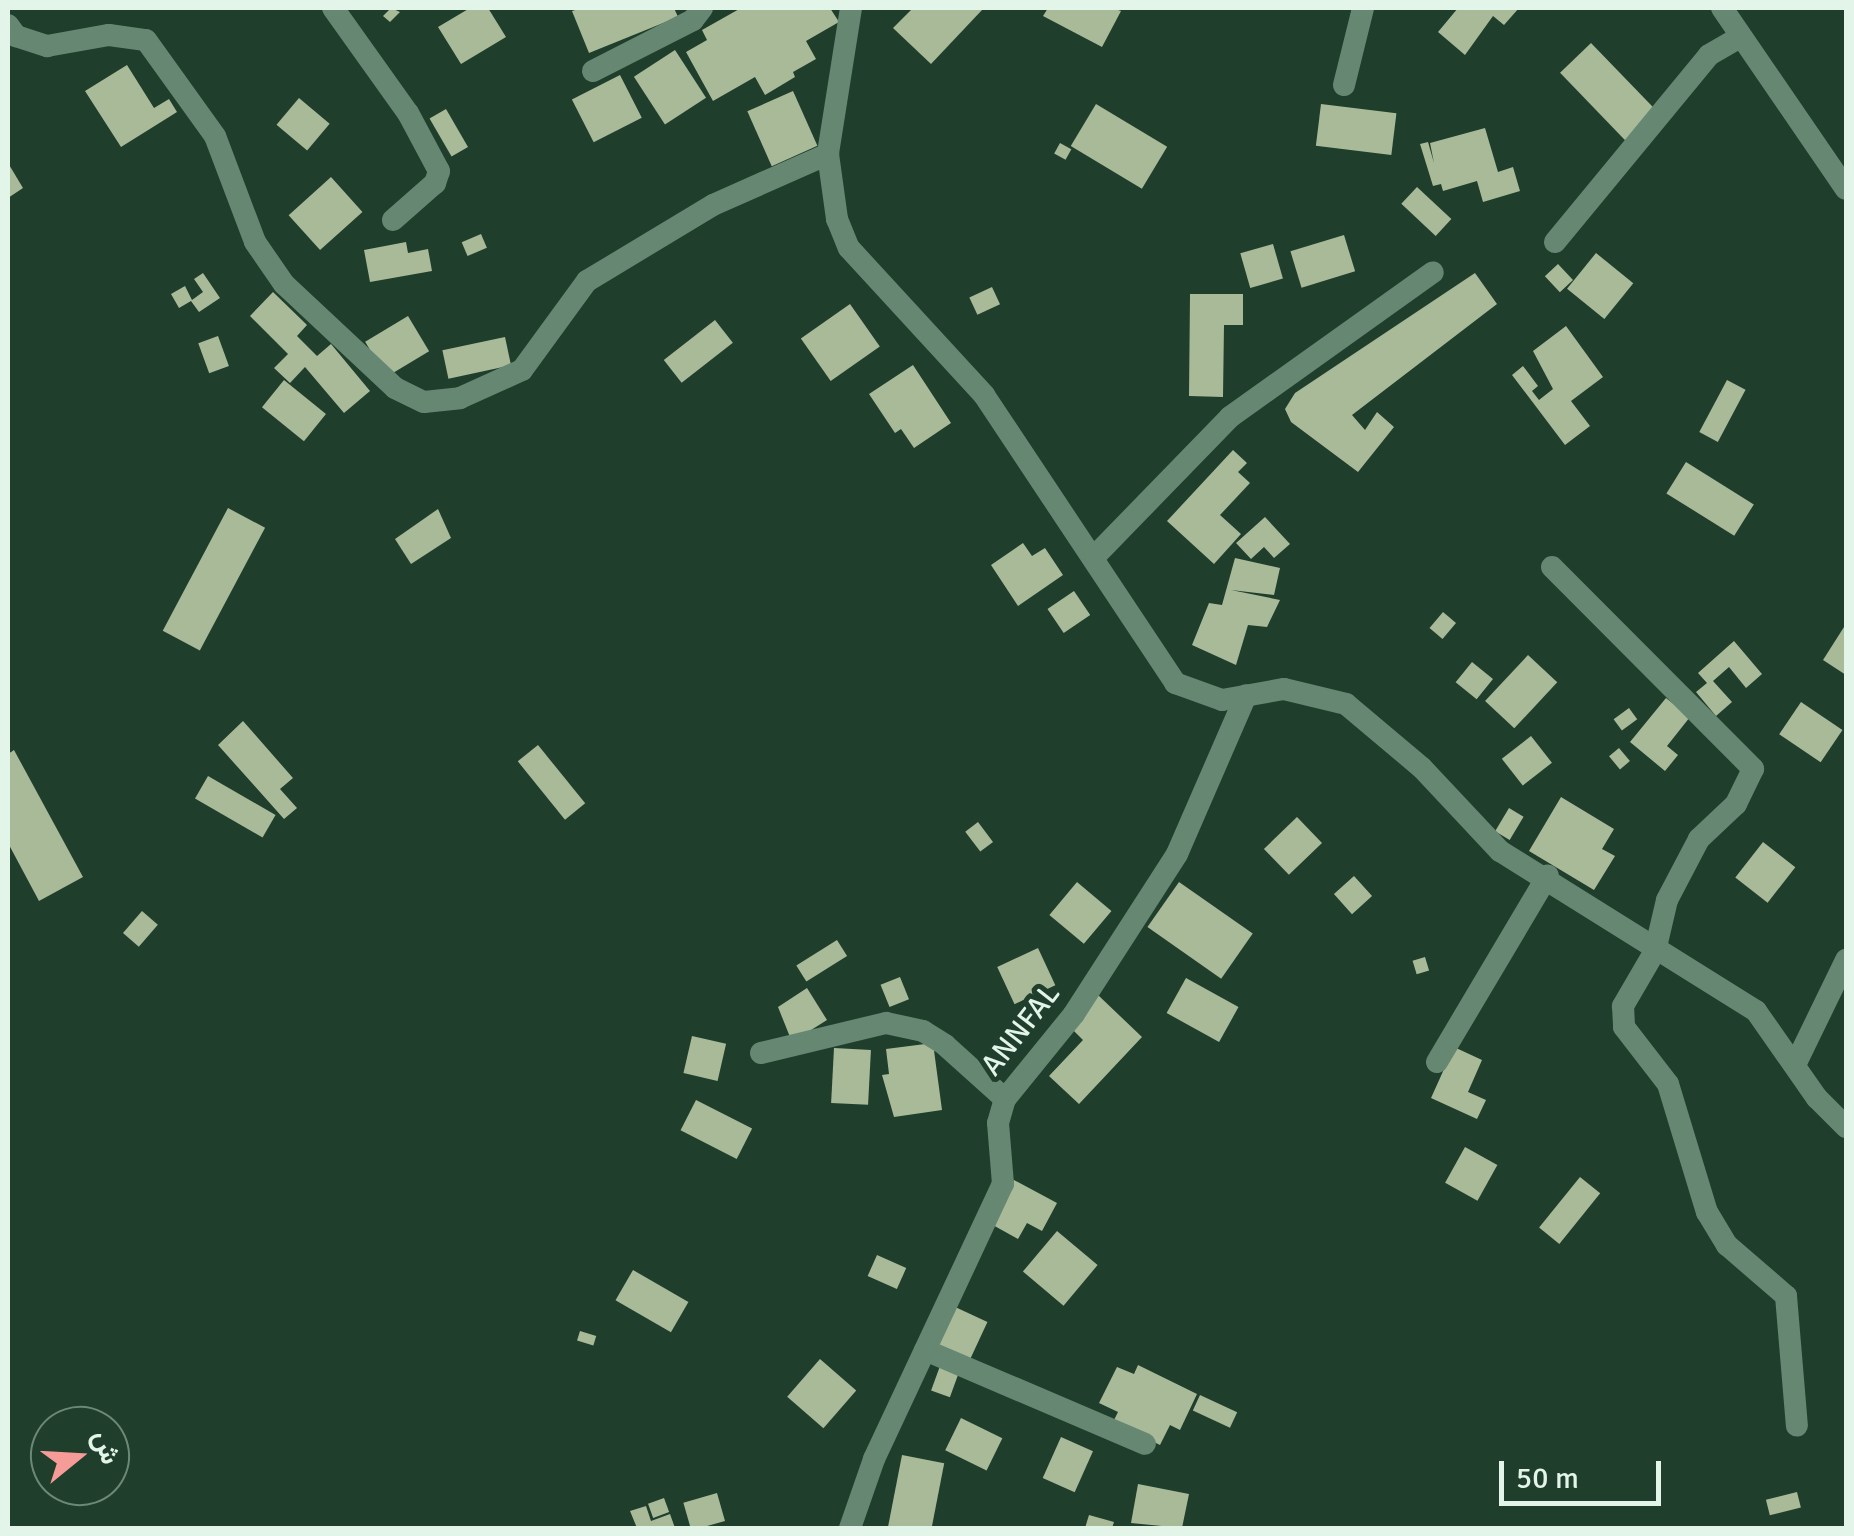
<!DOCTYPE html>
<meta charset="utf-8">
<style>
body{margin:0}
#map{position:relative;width:1854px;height:1536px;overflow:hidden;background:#1f3e2c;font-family:Signika,Vazirmatn,sans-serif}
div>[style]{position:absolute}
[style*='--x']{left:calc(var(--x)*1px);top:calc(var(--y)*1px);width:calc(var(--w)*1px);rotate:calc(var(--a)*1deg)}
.building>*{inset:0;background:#a9ba99;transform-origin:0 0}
.street>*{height:22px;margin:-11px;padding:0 11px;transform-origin:11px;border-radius:11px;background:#668772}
span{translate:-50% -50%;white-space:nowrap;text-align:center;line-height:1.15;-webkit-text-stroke:10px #1f3e2c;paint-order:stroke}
.street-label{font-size:30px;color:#e3f5e9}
.frame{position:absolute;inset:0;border:10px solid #e3f5e9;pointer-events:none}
.north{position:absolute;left:30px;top:1406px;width:100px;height:100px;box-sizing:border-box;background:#1f3e2c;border:2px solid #6d8778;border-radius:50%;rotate:72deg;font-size:28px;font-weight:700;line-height:40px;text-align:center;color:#e3f5e9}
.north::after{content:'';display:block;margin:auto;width:35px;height:45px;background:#f59b98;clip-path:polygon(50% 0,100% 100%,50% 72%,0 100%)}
.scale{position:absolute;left:1499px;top:1461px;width:162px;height:45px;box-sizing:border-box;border:5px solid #e3f5e9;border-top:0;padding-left:12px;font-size:30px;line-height:35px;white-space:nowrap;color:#e3f5e9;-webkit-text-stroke:8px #1f3e2c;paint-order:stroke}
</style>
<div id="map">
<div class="building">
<div style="clip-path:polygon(391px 8px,400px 12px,390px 22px,383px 16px)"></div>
<div style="clip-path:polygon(470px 8px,488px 8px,506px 37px,461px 64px,438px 27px)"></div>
<div style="clip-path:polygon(582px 8px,674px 8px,678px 17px,589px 53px,572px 11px)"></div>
<div style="clip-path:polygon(741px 8px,830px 8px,839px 22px,806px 41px,816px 59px,793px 72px,795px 77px,765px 95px,755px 77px,713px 101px,686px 52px,707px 40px,702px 30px)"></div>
<div style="clip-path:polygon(913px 8px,979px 8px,982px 10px,931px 64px,893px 28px)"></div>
<div style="clip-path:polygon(1048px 8px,1113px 8px,1121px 11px,1102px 47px,1043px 16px)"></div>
<div style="clip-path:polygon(1458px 8px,1519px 8px,1504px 25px,1493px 16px,1465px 55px,1438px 32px)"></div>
<div style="left:1591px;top:43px;width:95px;height:43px;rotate:46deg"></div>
<div style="left:675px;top:50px;width:57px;height:49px;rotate:57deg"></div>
<div style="clip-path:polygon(127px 65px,154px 108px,169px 99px,177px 112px,121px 147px,85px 91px)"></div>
<div style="left:620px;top:75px;width:48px;height:54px;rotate:63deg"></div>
<div style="left:793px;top:91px;width:60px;height:50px;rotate:66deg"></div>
<div style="left:299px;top:98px;width:40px;height:35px;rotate:40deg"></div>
<div style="left:1096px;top:104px;width:83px;height:49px;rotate:31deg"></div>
<div style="left:1321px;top:104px;width:76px;height:42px;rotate:7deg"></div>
<div style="left:446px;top:109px;width:44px;height:19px;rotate:60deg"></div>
<div style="clip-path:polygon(1485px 128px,1498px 172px,1513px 167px,1520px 191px,1483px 202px,1477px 181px,1443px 191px,1441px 184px,1433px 186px,1420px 144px,1428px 142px,1434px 163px,1430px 143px)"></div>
<div style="left:1060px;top:143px;width:13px;height:12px;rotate:29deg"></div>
<div style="clip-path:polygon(8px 163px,23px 188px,8px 198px)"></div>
<div style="left:331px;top:177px;width:47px;height:57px;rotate:48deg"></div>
<div style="left:1417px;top:187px;width:47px;height:23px;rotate:43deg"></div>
<div style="left:481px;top:234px;width:15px;height:21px;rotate:67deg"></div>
<div style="left:1344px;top:235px;width:38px;height:56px;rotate:73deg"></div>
<div style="clip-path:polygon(406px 242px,408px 253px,428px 249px,432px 271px,370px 282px,364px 250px)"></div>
<div style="left:1273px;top:244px;width:36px;height:34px;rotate:74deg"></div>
<div style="left:1596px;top:253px;width:48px;height:46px;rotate:39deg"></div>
<div style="left:1558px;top:264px;width:22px;height:18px;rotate:47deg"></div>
<div style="clip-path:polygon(203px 273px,220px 298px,199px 312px,191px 301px,179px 308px,171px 294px,185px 286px,192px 300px,203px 292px,194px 279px)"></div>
<div style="clip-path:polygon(1475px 273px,1497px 304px,1352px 415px,1365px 430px,1377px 412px,1394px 427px,1358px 472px,1291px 422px,1285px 409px,1295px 393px)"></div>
<div style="left:992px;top:287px;width:19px;height:25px;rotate:65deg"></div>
<div style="clip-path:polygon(273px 292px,307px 325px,297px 336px,317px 356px,331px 344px,370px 391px,344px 413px,305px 367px,290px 383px,274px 368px,288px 354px,250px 316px)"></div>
<div style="clip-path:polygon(1190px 294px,1243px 294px,1243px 325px,1224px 325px,1223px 397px,1189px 396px)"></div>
<div style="left:850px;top:304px;width:52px;height:60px;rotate:55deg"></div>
<div style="left:408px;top:316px;width:41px;height:50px;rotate:59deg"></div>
<div style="left:715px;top:320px;width:29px;height:65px;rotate:52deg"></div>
<div style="clip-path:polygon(1566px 326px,1603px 377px,1571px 401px,1590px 426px,1565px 445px,1512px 375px,1523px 366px,1538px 386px,1532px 391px,1539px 400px,1553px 389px,1533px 351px)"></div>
<div style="left:218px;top:336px;width:32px;height:21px;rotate:70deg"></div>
<div style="left:505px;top:337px;width:29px;height:64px;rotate:78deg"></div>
<div style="clip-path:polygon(913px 365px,951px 423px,914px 448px,901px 429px,895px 433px,869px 394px)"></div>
<div style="left:284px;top:380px;width:54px;height:35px;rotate:39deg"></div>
<div style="left:1727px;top:380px;width:21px;height:59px;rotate:28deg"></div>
<div style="clip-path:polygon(1233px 450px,1247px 463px,1238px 472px,1250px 483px,1220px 515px,1241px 534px,1214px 564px,1167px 521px)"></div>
<div style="left:1686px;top:462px;width:80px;height:37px;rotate:32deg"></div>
<div style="left:228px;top:508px;width:42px;height:139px;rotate:28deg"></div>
<div style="clip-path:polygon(438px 509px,451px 538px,411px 564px,395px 539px)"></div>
<div style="clip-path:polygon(1265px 517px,1290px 544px,1274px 558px,1264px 547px,1251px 559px,1236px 543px)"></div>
<div style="clip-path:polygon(1023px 543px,1032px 556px,1045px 548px,1063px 575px,1018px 606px,991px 565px)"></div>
<div style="clip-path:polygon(1235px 558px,1280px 568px,1274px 595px,1231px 590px,1280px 600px,1267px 627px,1248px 625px,1236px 665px,1192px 645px,1209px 603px,1222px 605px)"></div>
<div style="left:1074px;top:591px;width:29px;height:32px;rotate:56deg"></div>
<div style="left:1443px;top:612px;width:17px;height:21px;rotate:40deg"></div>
<div style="clip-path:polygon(1844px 627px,1846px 629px,1846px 675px,1823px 660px)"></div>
<div style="clip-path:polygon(1734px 641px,1762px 674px,1746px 688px,1729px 667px,1713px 681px,1732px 702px,1716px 716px,1696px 692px,1707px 683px,1698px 673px)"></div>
<div style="left:1528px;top:655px;width:40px;height:63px;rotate:43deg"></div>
<div style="left:1472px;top:662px;width:27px;height:26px;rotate:39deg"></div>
<div style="clip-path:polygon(1666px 698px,1690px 717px,1667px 746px,1678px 755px,1665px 771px,1630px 742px)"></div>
<div style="left:1801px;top:702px;width:50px;height:39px;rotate:34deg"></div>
<div style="left:1629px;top:708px;width:14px;height:19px;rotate:54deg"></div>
<div style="clip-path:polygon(243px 721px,293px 778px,280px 789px,297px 808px,284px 819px,218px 745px)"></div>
<div style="left:1531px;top:736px;width:34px;height:37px;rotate:52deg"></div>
<div style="left:538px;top:745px;width:75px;height:26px;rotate:51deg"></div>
<div style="left:1619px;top:748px;width:17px;height:13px;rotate:50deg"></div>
<div style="clip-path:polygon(14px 750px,83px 877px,39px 901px,8px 843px,8px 754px)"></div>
<div style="left:208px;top:776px;width:78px;height:26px;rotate:30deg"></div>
<div style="clip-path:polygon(1561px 797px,1614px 829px,1602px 849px,1615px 856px,1594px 890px,1529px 851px)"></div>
<div style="left:1509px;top:808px;width:17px;height:27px;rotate:31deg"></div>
<div style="left:1297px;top:817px;width:36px;height:46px;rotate:46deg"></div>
<div style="left:978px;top:822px;width:25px;height:16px;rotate:53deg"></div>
<div style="left:1763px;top:842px;width:41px;height:45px;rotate:38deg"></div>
<div style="left:1354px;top:876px;width:27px;height:27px;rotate:48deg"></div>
<div style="left:1077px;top:882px;width:45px;height:43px;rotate:40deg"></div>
<div style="left:1179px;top:882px;width:90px;height:55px;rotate:35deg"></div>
<div style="left:142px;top:911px;width:21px;height:29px;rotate:41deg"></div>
<div style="left:837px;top:940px;width:19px;height:48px;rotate:58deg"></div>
<div style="left:1038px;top:948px;width:41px;height:45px;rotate:65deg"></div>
<div style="left:1425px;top:957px;width:14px;height:13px;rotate:73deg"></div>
<div style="left:900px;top:977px;width:24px;height:21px;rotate:68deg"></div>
<div style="left:1186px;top:978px;width:60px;height:40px;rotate:29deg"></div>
<div style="clip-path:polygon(807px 988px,827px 1020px,792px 1042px,778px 1007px)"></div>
<div style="clip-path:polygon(1098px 995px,1142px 1037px,1079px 1104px,1049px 1076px,1083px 1040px,1069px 1026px)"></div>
<div style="left:692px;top:1036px;width:35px;height:38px;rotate:13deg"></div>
<div style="clip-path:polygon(933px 1043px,942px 1110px,894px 1117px,882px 1075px,889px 1074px,886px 1049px)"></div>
<div style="clip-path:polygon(1454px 1047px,1482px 1060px,1468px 1092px,1486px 1100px,1477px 1119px,1431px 1098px)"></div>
<div style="left:834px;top:1048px;width:37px;height:55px;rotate:3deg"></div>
<div style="left:696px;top:1100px;width:63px;height:34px;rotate:27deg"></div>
<div style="left:1465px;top:1147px;width:37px;height:41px;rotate:29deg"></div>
<div style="left:1580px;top:1177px;width:26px;height:65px;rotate:39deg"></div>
<div style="clip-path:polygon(1014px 1180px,1057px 1203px,1042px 1231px,1027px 1223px,1018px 1239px,991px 1224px)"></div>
<div style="left:1057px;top:1231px;width:53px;height:53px;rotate:40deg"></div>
<div style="left:877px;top:1255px;width:32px;height:23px;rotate:24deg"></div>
<div style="left:633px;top:1270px;width:64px;height:35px;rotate:30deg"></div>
<div style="left:953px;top:1306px;width:38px;height:41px;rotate:25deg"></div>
<div style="left:580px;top:1331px;width:17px;height:10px;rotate:17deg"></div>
<div style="left:820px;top:1359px;width:48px;height:50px;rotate:41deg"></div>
<div style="clip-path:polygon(1138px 1365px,1197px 1394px,1180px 1430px,1170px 1425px,1160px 1445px,1113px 1422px,1118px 1412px,1099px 1403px,1117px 1367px,1134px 1374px)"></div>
<div style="left:940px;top:1366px;width:20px;height:26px;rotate:20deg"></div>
<div style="left:1200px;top:1395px;width:41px;height:17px;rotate:25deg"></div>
<div style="left:961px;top:1418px;width:46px;height:36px;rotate:26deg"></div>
<div style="left:1061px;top:1437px;width:35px;height:45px;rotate:24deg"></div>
<div style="left:902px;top:1455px;width:43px;height:75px;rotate:11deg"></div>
<div style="clip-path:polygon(1138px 1484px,1189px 1494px,1182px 1528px,1131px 1523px)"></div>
<div style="left:1797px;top:1492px;width:16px;height:32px;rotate:76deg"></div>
<div style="left:717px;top:1493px;width:29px;height:35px;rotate:74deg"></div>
<div style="left:664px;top:1498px;width:15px;height:17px;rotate:70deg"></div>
<div style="clip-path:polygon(646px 1506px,651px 1521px,670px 1514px,675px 1528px,637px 1528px,630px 1511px)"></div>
<div style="clip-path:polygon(1089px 1515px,1114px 1522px,1112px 1528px,1085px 1528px)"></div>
</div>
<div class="street">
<div style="--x:333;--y:8;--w:129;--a:54.5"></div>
<div style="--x:408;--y:113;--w:66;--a:61.9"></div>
<div style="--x:439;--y:171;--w:13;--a:108"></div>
<div style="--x:435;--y:183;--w:56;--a:138.6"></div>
<div style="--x:851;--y:8;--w:148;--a:99"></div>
<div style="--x:828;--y:154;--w:66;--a:82.1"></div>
<div style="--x:837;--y:219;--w:31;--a:68"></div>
<div style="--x:849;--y:248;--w:200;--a:47.4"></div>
<div style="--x:984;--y:395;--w:346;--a:56.4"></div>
<div style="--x:1175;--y:683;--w:50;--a:19.9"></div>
<div style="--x:1222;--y:700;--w:63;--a:-10.1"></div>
<div style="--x:1284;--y:689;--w:64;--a:13.6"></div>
<div style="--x:1346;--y:704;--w:99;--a:40.1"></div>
<div style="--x:1422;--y:768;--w:114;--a:46.8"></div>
<div style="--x:1500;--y:851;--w:302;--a:32"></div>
<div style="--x:1756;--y:1011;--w:106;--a:55"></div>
<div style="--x:1817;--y:1098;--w:41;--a:45"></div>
<div style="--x:1722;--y:8;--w:219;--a:55.6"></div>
<div style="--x:8;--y:25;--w:14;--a:54"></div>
<div style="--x:16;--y:36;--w:33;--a:18"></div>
<div style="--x:47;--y:46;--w:63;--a:-10.1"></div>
<div style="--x:109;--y:35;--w:37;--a:8"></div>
<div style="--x:146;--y:40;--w:118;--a:54.3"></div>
<div style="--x:215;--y:136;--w:113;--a:69.3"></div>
<div style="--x:255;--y:242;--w:51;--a:55.4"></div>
<div style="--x:284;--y:284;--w:152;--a:43.1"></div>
<div style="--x:395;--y:388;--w:32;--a:26"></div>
<div style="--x:424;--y:402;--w:36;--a:-6"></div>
<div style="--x:460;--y:398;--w:68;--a:-24.3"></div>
<div style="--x:522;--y:370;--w:110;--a:-53.9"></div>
<div style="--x:587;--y:281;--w:147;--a:-31.1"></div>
<div style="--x:713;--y:205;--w:126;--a:-23.9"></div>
<div style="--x:593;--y:71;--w:112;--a:-27"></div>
<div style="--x:693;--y:20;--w:15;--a:-53"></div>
<div style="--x:1344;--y:85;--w:79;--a:-76.1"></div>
<div style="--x:1555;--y:242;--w:242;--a:-50.5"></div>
<div style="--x:1709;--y:55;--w:34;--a:-30"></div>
<div style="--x:1095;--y:556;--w:194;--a:-45.8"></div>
<div style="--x:1230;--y:417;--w:249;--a:-35.5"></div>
<div style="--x:1552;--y:567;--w:285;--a:45.1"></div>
<div style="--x:1753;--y:769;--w:39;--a:116"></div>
<div style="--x:1736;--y:804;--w:51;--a:136.6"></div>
<div style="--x:1699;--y:839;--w:69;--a:117.7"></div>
<div style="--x:1667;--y:900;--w:52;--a:103.2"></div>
<div style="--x:1655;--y:951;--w:64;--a:120.2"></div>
<div style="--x:1623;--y:1006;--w:21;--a:87"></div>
<div style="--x:1624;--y:1027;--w:72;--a:52.3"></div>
<div style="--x:1668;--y:1084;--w:134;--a:73.1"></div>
<div style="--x:1707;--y:1212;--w:39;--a:59"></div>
<div style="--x:1727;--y:1245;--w:78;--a:40.8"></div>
<div style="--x:1786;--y:1296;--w:130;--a:85.2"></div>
<div style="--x:761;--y:1053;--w:129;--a:-13.5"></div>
<div style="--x:886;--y:1023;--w:38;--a:12"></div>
<div style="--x:923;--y:1031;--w:26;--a:32"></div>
<div style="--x:945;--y:1045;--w:81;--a:42"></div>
<div style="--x:1437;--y:1062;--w:217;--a:-59.3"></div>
<div style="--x:1795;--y:1065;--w:117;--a:-64.1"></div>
<div style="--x:925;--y:1350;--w:239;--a:23.1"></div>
<div style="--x:850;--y:1528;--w:73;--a:-70.8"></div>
<div style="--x:874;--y:1459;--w:304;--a:-64.9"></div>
<div style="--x:1003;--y:1184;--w:61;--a:-94.7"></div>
<div style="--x:998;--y:1123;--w:25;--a:-74"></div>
<div style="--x:1005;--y:1099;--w:109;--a:-50.9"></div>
<div style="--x:1074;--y:1014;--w:190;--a:-57.2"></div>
<div style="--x:1177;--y:854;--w:173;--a:-66.5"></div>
</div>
<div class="street-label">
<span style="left:1021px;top:1030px;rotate:-52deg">ANNFAL</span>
</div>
<div class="frame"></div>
<div class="north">ش</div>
<div class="scale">50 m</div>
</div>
